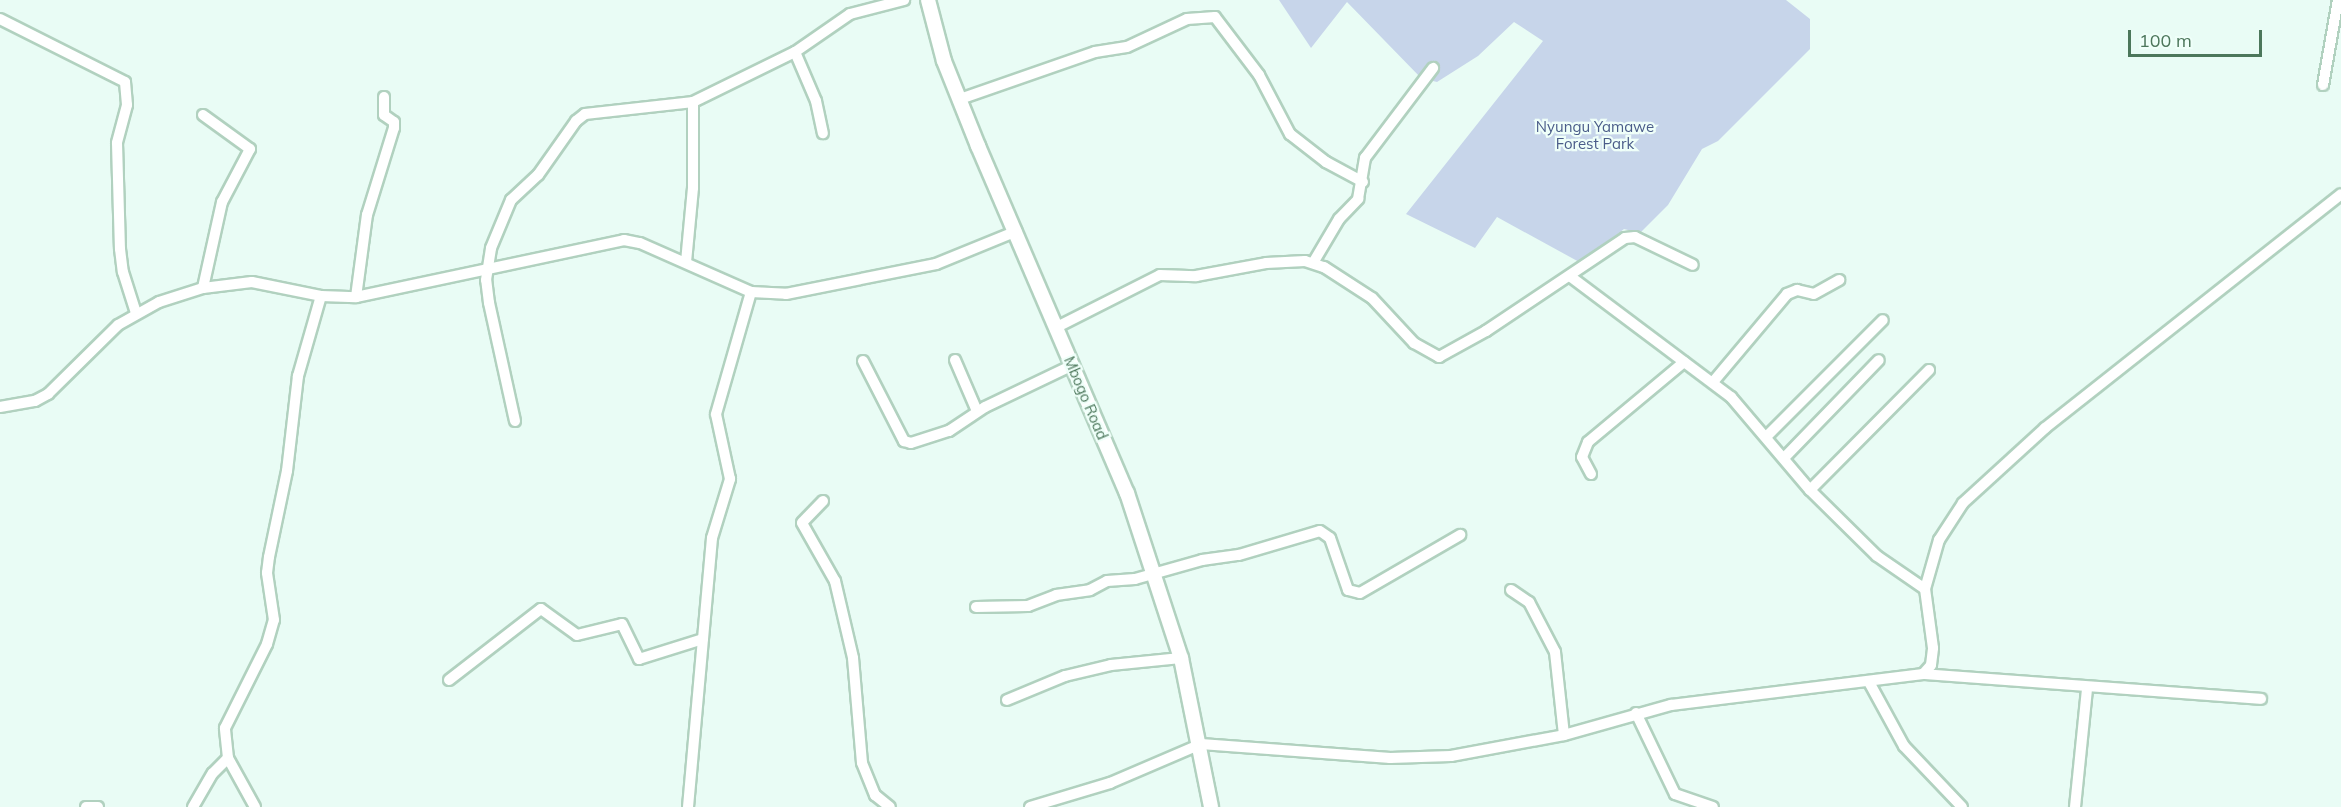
<!DOCTYPE html>
<style>
body{margin:0}
#map{position:relative;width:2341px;height:807px;overflow:hidden;background:#e9fcf5;font-family:Mulish,sans-serif}
div>[style]{position:absolute}
[style*='--x']{left:calc(var(--x)*1px);top:calc(var(--y)*1px);width:calc(var(--w)*1px);rotate:calc(var(--a)*1deg)}
.green>*{inset:0;background:#c7d5ea}
.roads{filter:drop-shadow(2px 0 #b1d1bf) drop-shadow(-2px 0 #b1d1bf) drop-shadow(0 2px #b1d1bf) drop-shadow(0 -2px #b1d1bf)}
.street>*{height:10px;margin:-5px;padding:0 5px;transform-origin:5px;border-radius:5px;background:#fff}
.secondary>*{height:14px;margin:-7px;padding:0 7px;transform-origin:7px;border-radius:7px;background:#fff}
span{translate:-50% -50%;white-space:nowrap;text-align:center;line-height:1.15;-webkit-text-stroke:4.5px #effff9;paint-order:stroke}
.park-label{font-size:15px;color:#4a5c89}
.street-label{font-size:15px;color:#4c775b}
.scale{position:absolute;left:2128px;top:30px;width:134px;height:27px;box-sizing:border-box;border:3px solid #4c775b;border-top:0;padding-left:8px;font-size:18px;line-height:21px;white-space:nowrap;color:#4c775b;-webkit-text-stroke:4px #effff9;paint-order:stroke}
</style>
<div id="map">
<div class="green">
<div style="clip-path:polygon(1279px 0,1786px 0,1810px 19px,1810px 49px,1718px 141px,1702px 149px,1668px 205px,1640px 233px,1624px 229px,1581px 263px,1497px 217px,1475px 248px,1406px 214px,1543px 41px,1514px 22px,1478px 56px,1437px 82px,1421px 78px,1347px 2px,1311px 48px)"></div>
</div>
<div class="roads">
<div class="street">
<div style="--x:0;--y:19;--w:140;--a:26.7"></div>
<div style="--x:125;--y:82;--w:23;--a:85"></div>
<div style="--x:127;--y:105;--w:39;--a:105"></div>
<div style="--x:117;--y:143;--w:106;--a:88.4"></div>
<div style="--x:120;--y:249;--w:23;--a:83"></div>
<div style="--x:123;--y:272;--w:43;--a:72.4"></div>
<div style="--x:795;--y:52;--w:53;--a:66.8"></div>
<div style="--x:816;--y:101;--w:33;--a:78"></div>
<div style="--x:2323;--y:85;--w:86;--a:-80"></div>
<div style="--x:960;--y:99;--w:143;--a:-19.2"></div>
<div style="--x:1095;--y:52;--w:32;--a:-9"></div>
<div style="--x:1127;--y:47;--w:66;--a:-25"></div>
<div style="--x:1187;--y:19;--w:28;--a:-4"></div>
<div style="--x:1215;--y:17;--w:73;--a:52.8"></div>
<div style="--x:1259;--y:75;--w:67;--a:62.3"></div>
<div style="--x:1290;--y:134;--w:46;--a:37.9"></div>
<div style="--x:1326;--y:162;--w:42;--a:28.4"></div>
<div style="--x:203;--y:115;--w:58;--a:35.9"></div>
<div style="--x:250;--y:149;--w:60;--a:117.8"></div>
<div style="--x:222;--y:202;--w:88;--a:102.5"></div>
<div style="--x:686;--y:262;--w:74;--a:-84.6"></div>
<div style="--x:693;--y:188;--w:86;--a:-90"></div>
<div style="--x:1313;--y:263;--w:51;--a:-59.4"></div>
<div style="--x:1339;--y:219;--w:28;--a:-46"></div>
<div style="--x:1358;--y:199;--w:42;--a:-80.3"></div>
<div style="--x:1365;--y:158;--w:113;--a:-52.9"></div>
<div style="--x:1571;--y:277;--w:200;--a:36.9"></div>
<div style="--x:1731;--y:397;--w:122;--a:49.7"></div>
<div style="--x:1810;--y:490;--w:94;--a:44.6"></div>
<div style="--x:1877;--y:556;--w:58;--a:34.5"></div>
<div style="--x:356;--y:297;--w:83;--a:-82.4"></div>
<div style="--x:367;--y:215;--w:91;--a:-72.8"></div>
<div style="--x:394;--y:128;--w:6;--a:-90"></div>
<div style="--x:394;--y:122;--w:12;--a:-145"></div>
<div style="--x:384;--y:115;--w:18;--a:-90"></div>
<div style="--x:1057;--y:327;--w:115;--a:-26.8"></div>
<div style="--x:1160;--y:275;--w:36;--a:2"></div>
<div style="--x:1196;--y:276;--w:71;--a:-10.5"></div>
<div style="--x:1266;--y:263;--w:39;--a:-3"></div>
<div style="--x:1305;--y:261;--w:20;--a:18"></div>
<div style="--x:1324;--y:267;--w:57;--a:32.9"></div>
<div style="--x:1372;--y:298;--w:62;--a:47"></div>
<div style="--x:1414;--y:343;--w:29;--a:29"></div>
<div style="--x:1439;--y:357;--w:54;--a:-29"></div>
<div style="--x:1486;--y:331;--w:167;--a:-33.8"></div>
<div style="--x:1625;--y:238;--w:10;--a:-6"></div>
<div style="--x:1635;--y:237;--w:64;--a:25.8"></div>
<div style="--x:955;--y:360;--w:56;--a:66.7"></div>
<div style="--x:863;--y:361;--w:90;--a:62.9"></div>
<div style="--x:904;--y:441;--w:7;--a:16"></div>
<div style="--x:911;--y:443;--w:40;--a:-18"></div>
<div style="--x:949;--y:431;--w:43;--a:-33.7"></div>
<div style="--x:985;--y:407;--w:95;--a:-25.5"></div>
<div style="--x:1713;--y:382;--w:115;--a:-49.9"></div>
<div style="--x:1787;--y:294;--w:11;--a:-22"></div>
<div style="--x:1797;--y:290;--w:17;--a:13"></div>
<div style="--x:1814;--y:294;--w:29;--a:-29"></div>
<div style="--x:0;--y:407;--w:36;--a:-10"></div>
<div style="--x:35;--y:401;--w:15;--a:-28"></div>
<div style="--x:48;--y:394;--w:98;--a:-44.6"></div>
<div style="--x:118;--y:325;--w:47;--a:-29.3"></div>
<div style="--x:159;--y:302;--w:46;--a:-17.7"></div>
<div style="--x:203;--y:288;--w:49;--a:-7"></div>
<div style="--x:252;--y:282;--w:70;--a:11.5"></div>
<div style="--x:321;--y:296;--w:35;--a:2"></div>
<div style="--x:356;--y:297;--w:274;--a:-12"></div>
<div style="--x:624;--y:240;--w:16;--a:11"></div>
<div style="--x:640;--y:243;--w:121;--a:23.8"></div>
<div style="--x:751;--y:292;--w:35;--a:3"></div>
<div style="--x:786;--y:294;--w:153;--a:-11.3"></div>
<div style="--x:936;--y:264;--w:87;--a:-22.2"></div>
<div style="--x:515;--y:421;--w:121;--a:-102.4"></div>
<div style="--x:489;--y:303;--w:23;--a:-97"></div>
<div style="--x:486;--y:280;--w:32;--a:-81"></div>
<div style="--x:491;--y:248;--w:52;--a:-67.4"></div>
<div style="--x:511;--y:200;--w:37;--a:-43"></div>
<div style="--x:538;--y:175;--w:66;--a:-54.9"></div>
<div style="--x:576;--y:121;--w:11;--a:-38"></div>
<div style="--x:585;--y:114;--w:109;--a:-6.3"></div>
<div style="--x:693;--y:102;--w:114;--a:-26.1"></div>
<div style="--x:795;--y:52;--w:67;--a:-34.6"></div>
<div style="--x:850;--y:14;--w:56;--a:-14.5"></div>
<div style="--x:1766;--y:437;--w:165;--a:-45"></div>
<div style="--x:1784;--y:458;--w:136;--a:-45.9"></div>
<div style="--x:1591;--y:474;--w:19;--a:-118"></div>
<div style="--x:1582;--y:457;--w:16;--a:-68"></div>
<div style="--x:1588;--y:442;--w:125;--a:-39.8"></div>
<div style="--x:1810;--y:490;--w:169;--a:-45.2"></div>
<div style="--x:823;--y:501;--w:30;--a:134"></div>
<div style="--x:802;--y:523;--w:67;--a:60.4"></div>
<div style="--x:835;--y:581;--w:79;--a:76.8"></div>
<div style="--x:853;--y:658;--w:105;--a:85.1"></div>
<div style="--x:862;--y:763;--w:35;--a:68"></div>
<div style="--x:875;--y:795;--w:19;--a:39"></div>
<div style="--x:1511;--y:590;--w:22;--a:34"></div>
<div style="--x:1529;--y:602;--w:56;--a:62.5"></div>
<div style="--x:1555;--y:652;--w:83;--a:83.8"></div>
<div style="--x:976;--y:607;--w:52;--a:-1.1"></div>
<div style="--x:1028;--y:606;--w:30;--a:-21"></div>
<div style="--x:1056;--y:595;--w:34;--a:-8"></div>
<div style="--x:1090;--y:590;--w:19;--a:-28"></div>
<div style="--x:1107;--y:581;--w:28;--a:-4"></div>
<div style="--x:1135;--y:579;--w:70;--a:-15.8"></div>
<div style="--x:1202;--y:560;--w:37;--a:-8"></div>
<div style="--x:1239;--y:555;--w:84;--a:-16.5"></div>
<div style="--x:1320;--y:531;--w:12;--a:35"></div>
<div style="--x:1330;--y:538;--w:55;--a:70.9"></div>
<div style="--x:1348;--y:590;--w:12;--a:14"></div>
<div style="--x:1360;--y:593;--w:116;--a:-30.1"></div>
<div style="--x:1923;--y:674;--w:339;--a:4.2"></div>
<div style="--x:449;--y:680;--w:116;--a:-37.7"></div>
<div style="--x:541;--y:609;--w:44;--a:35.8"></div>
<div style="--x:577;--y:635;--w:46;--a:-13.7"></div>
<div style="--x:622;--y:624;--w:39;--a:64"></div>
<div style="--x:639;--y:659;--w:67;--a:-17.4"></div>
<div style="--x:1869;--y:682;--w:73;--a:61.3"></div>
<div style="--x:1904;--y:746;--w:84;--a:46.4"></div>
<div style="--x:1007;--y:700;--w:63;--a:-22.5"></div>
<div style="--x:1065;--y:676;--w:47;--a:-13.4"></div>
<div style="--x:1111;--y:665;--w:70;--a:-5.7"></div>
<div style="--x:1636;--y:713;--w:90;--a:64.3"></div>
<div style="--x:1675;--y:794;--w:40;--a:18.9"></div>
<div style="--x:86;--y:807;--w:12;--a:0"></div>
<div style="--x:193;--y:807;--w:39;--a:-60"></div>
<div style="--x:213;--y:773;--w:21;--a:-45"></div>
<div style="--x:255;--y:807;--w:56;--a:-118.9"></div>
<div style="--x:228;--y:758;--w:30;--a:-96"></div>
<div style="--x:225;--y:728;--w:94;--a:-63.4"></div>
<div style="--x:267;--y:644;--w:25;--a:-74"></div>
<div style="--x:274;--y:620;--w:48;--a:-98.5"></div>
<div style="--x:267;--y:573;--w:16;--a:-83"></div>
<div style="--x:269;--y:557;--w:88;--a:-78.2"></div>
<div style="--x:287;--y:471;--w:96;--a:-83.4"></div>
<div style="--x:298;--y:376;--w:83;--a:-74"></div>
<div style="--x:688;--y:807;--w:270;--a:-84.9"></div>
<div style="--x:712;--y:538;--w:62;--a:-73"></div>
<div style="--x:730;--y:479;--w:66;--a:-102.2"></div>
<div style="--x:716;--y:414;--w:127;--a:-74"></div>
<div style="--x:1030;--y:807;--w:84;--a:-16.7"></div>
<div style="--x:1110;--y:783;--w:99;--a:-23.2"></div>
<div style="--x:1201;--y:744;--w:190;--a:4.2"></div>
<div style="--x:1390;--y:758;--w:61;--a:-1.9"></div>
<div style="--x:1451;--y:756;--w:115;--a:-10.5"></div>
<div style="--x:1564;--y:735;--w:111;--a:-15.7"></div>
<div style="--x:1671;--y:705;--w:254;--a:-7"></div>
<div style="--x:1923;--y:674;--w:12;--a:-48"></div>
<div style="--x:1931;--y:665;--w:17;--a:-83"></div>
<div style="--x:1933;--y:648;--w:60;--a:-97.7"></div>
<div style="--x:1925;--y:589;--w:51;--a:-74.1"></div>
<div style="--x:1939;--y:540;--w:44;--a:-57"></div>
<div style="--x:1963;--y:503;--w:111;--a:-42.4"></div>
<div style="--x:2045;--y:428;--w:377;--a:-38.3"></div>
<div style="--x:2075;--y:807;--w:120;--a:-84.2"></div>
</div>
<div class="secondary">
<div style="--x:928;--y:0;--w:63;--a:75.3"></div>
<div style="--x:944;--y:61;--w:92;--a:68.2"></div>
<div style="--x:978;--y:146;--w:378;--a:66.8"></div>
<div style="--x:1127;--y:493;--w:174;--a:71.9"></div>
<div style="--x:1181;--y:658;--w:152;--a:78.6"></div>
</div>
</div>
<div class="park-label">
<span style="left:1595px;top:135px">Nyungu Yamawe<br>Forest Park</span>
</div>
<div class="street-label">
<span style="left:1086px;top:398px;rotate:67deg">Mbogo Road</span>
</div>
<div class="scale">100 m</div>
</div>
